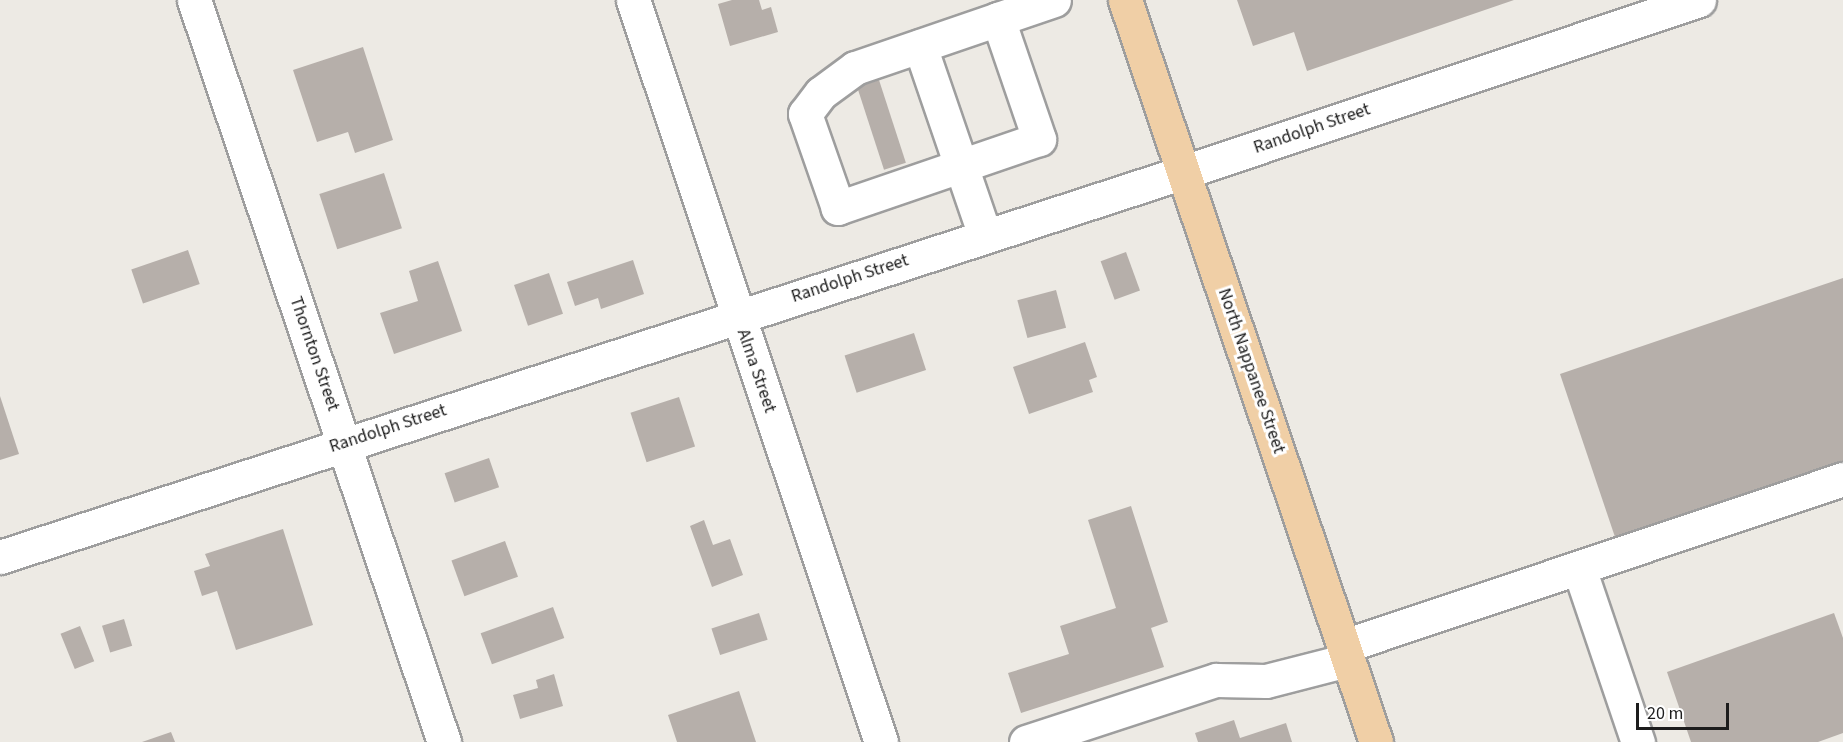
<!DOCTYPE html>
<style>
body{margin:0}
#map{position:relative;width:1843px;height:742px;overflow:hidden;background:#edeae4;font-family:"Source Sans 3",sans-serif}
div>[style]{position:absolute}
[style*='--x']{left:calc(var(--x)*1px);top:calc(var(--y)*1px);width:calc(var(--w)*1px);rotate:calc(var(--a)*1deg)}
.building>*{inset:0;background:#b6afaa;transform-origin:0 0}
.roads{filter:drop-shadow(2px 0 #9e9e9e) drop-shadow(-2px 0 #9e9e9e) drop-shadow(0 2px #9e9e9e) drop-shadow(0 -2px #9e9e9e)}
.minor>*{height:33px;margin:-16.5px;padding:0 16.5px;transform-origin:16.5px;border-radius:16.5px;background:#fff}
.major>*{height:33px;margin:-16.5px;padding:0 16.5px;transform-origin:16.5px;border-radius:16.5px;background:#f0cfa6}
span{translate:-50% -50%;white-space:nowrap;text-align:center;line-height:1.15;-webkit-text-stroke:6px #fff;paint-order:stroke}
.street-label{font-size:18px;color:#1d1d1d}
.scale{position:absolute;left:1636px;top:703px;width:93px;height:27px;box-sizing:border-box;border:3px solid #1d1d1d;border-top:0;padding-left:8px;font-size:18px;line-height:21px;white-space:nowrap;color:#1d1d1d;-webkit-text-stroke:4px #fff;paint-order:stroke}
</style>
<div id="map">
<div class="building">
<div style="clip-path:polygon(732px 0,759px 0,762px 10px,771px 7px,778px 32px,730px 46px,718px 4px)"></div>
<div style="clip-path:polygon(1237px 0,1514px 0,1307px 71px,1294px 32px,1253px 46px)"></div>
<div style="clip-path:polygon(363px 47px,393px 140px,355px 153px,348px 132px,317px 142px,293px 70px)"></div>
<div style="left:879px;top:80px;width:87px;height:23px;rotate:72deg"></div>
<div style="left:384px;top:173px;width:58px;height:68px;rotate:72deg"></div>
<div style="left:188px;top:250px;width:36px;height:60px;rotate:71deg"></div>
<div style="left:1126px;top:252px;width:41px;height:27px;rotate:70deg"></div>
<div style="clip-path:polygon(633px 260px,644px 294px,601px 309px,598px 298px,575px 306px,567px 282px)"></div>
<div style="clip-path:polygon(438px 261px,462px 331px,394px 354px,380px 313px,418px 301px,409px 271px)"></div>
<div style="left:549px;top:273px;width:43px;height:37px;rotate:71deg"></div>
<div style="clip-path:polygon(1843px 278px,1843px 462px,1616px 540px,1560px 374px)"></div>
<div style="left:1056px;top:290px;width:39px;height:40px;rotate:75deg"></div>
<div style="left:914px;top:333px;width:39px;height:73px;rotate:72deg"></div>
<div style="clip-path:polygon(1085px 342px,1097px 377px,1089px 380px,1093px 392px,1029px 414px,1013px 367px)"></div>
<div style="clip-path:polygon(0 396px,19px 454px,0 460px)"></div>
<div style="left:679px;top:397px;width:52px;height:51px;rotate:72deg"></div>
<div style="left:489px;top:458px;width:31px;height:47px;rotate:71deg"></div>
<div style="clip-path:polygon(1131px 506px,1168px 622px,1151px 628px,1164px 667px,1021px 713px,1008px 673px,1069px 654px,1060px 626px,1116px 608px,1088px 520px)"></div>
<div style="clip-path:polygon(704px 520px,713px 545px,730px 539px,743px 575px,712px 587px,690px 526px)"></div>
<div style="clip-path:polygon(283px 529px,313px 625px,236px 650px,217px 591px,202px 596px,194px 571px,210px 566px,205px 554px)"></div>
<div style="left:505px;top:541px;width:38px;height:57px;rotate:70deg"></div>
<div style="left:553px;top:607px;width:33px;height:77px;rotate:70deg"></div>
<div style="left:759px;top:613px;width:28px;height:50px;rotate:72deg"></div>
<div style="clip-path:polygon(1834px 613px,1843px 638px,1843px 733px,1818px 742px,1691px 742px,1667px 672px)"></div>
<div style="left:124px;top:619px;width:28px;height:23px;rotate:73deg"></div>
<div style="left:80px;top:626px;width:38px;height:21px;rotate:68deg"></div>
<div style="clip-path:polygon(554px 674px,563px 706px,520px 719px,513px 695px,538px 688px,536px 680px)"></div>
<div style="clip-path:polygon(739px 691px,756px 742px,677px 742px,668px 715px)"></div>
<div style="clip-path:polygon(1234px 720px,1240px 738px,1286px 723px,1292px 742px,1198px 742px,1195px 733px)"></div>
<div style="clip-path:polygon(171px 732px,175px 742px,142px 742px)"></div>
</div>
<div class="roads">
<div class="minor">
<div style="--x:194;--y:0;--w:783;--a:71.38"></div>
<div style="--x:633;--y:0;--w:782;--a:71.52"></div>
<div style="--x:998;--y:19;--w:127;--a:71.1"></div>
<div style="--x:1039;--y:139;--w:213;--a:161.1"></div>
<div style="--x:838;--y:208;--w:100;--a:-109.3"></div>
<div style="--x:805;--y:114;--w:26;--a:-53"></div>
<div style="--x:821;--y:93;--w:42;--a:-36.3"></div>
<div style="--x:855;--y:68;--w:151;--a:-18.9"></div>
<div style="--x:998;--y:19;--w:59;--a:-18.7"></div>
<div style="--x:920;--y:46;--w:201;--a:71.1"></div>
<div style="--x:0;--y:557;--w:1245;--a:-18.01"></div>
<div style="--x:1184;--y:172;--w:543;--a:-18.47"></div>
<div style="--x:1579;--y:568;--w:184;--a:71.3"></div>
<div style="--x:1344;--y:646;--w:526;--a:-18.5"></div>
<div style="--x:1026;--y:742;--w:200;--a:-18.1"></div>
<div style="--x:1216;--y:680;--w:50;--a:1.1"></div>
<div style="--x:1266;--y:681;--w:85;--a:-14.4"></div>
</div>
<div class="major">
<div style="--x:1125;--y:0;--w:783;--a:71.31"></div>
</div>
</div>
<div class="street-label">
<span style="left:1312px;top:129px;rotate:-19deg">Randolph Street</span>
<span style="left:850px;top:279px;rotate:-18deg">Randolph Street</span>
<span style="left:314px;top:354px;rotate:71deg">Thornton Street</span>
<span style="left:756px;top:371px;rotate:71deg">Alma Street</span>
<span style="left:1251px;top:371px;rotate:71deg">North Nappanee Street</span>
<span style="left:388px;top:429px;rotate:-18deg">Randolph Street</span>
</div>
<div class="scale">20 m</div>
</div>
